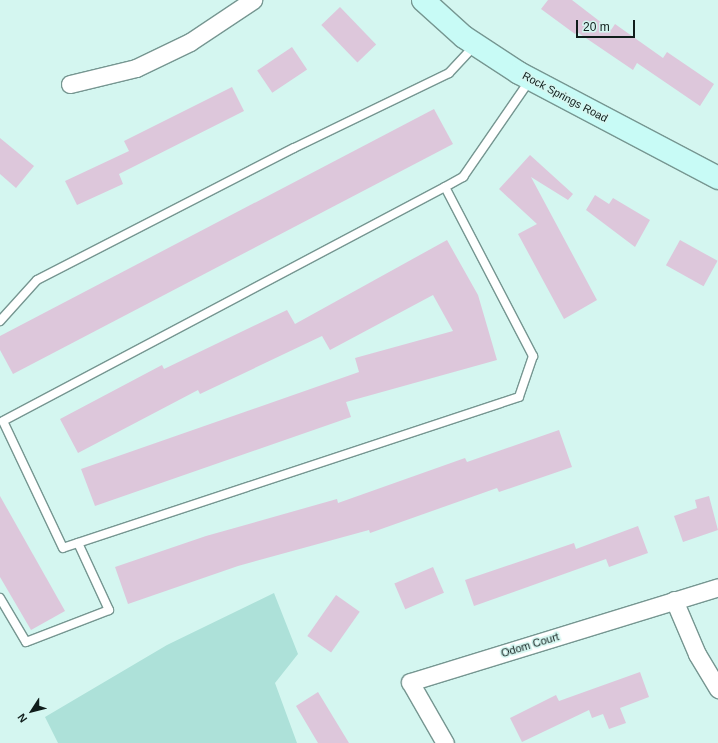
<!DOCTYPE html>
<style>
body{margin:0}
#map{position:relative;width:718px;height:743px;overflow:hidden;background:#d4f6f0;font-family:Helvetica,sans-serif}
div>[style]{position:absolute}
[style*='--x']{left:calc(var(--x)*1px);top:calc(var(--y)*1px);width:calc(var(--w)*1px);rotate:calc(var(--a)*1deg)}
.green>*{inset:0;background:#ade1d9}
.building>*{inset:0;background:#ddc7db;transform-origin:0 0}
.roads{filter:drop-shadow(1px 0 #769691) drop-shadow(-1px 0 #769691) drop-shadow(0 1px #769691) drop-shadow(0 -1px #769691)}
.lane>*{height:8px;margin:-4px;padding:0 4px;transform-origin:4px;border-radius:4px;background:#fff}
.street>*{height:17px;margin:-8.5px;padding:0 8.5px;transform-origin:8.5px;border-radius:8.5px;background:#fff}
.secondary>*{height:22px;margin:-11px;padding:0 11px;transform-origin:11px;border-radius:11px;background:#c8fbf6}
span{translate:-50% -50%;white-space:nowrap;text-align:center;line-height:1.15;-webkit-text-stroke:3.5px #d4f6f0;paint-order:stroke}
.street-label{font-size:11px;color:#101d1b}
.north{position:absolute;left:12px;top:691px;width:40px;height:40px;-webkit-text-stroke:3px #d4f6f0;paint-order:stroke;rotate:234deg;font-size:11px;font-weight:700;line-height:16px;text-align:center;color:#101d1b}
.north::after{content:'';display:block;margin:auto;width:14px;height:18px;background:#101d1b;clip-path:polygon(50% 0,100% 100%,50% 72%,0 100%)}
.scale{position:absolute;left:576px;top:20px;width:59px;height:18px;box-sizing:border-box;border:2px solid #101d1b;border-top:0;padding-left:5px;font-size:12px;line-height:14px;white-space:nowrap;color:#101d1b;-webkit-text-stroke:3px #d4f6f0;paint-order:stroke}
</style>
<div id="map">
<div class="green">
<div style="clip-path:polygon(274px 593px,298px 654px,275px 683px,297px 743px,58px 743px,45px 717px,167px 645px)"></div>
</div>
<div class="building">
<div style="clip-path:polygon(548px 0,572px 0,611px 30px,615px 24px,663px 58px,667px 52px,714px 84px,700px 106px,637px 63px,633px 70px,577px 32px,575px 34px,541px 9px)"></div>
<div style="left:340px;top:7px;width:52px;height:26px;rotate:46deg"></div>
<div style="left:292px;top:47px;width:27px;height:42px;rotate:56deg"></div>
<div style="clip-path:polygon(232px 87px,244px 111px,119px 174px,123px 184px,77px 205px,65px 181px,129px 151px,124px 141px)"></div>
<div style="clip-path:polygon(434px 109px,453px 144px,13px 374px,0 350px,0 336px)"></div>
<div style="clip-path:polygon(0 138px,34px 166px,16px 188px,0 174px)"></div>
<div style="clip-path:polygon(530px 155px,573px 194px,568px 200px,531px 177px,597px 300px,564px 319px,518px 234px,537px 224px,499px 189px)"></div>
<div style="clip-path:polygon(595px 195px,609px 204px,613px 198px,650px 220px,635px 247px,586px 210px)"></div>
<div style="clip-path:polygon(447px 240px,478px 295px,497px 360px,346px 402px,351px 417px,95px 506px,81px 469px,359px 372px,355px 358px,453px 331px,433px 295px,330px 350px,322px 336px,200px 394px,198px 390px,78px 453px,60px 419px,162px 365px,164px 369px,287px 310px,295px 324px)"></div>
<div style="left:680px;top:240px;width:43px;height:29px;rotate:29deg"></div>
<div style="clip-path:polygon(559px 430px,572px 467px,499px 492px,497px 488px,370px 533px,369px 530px,238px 566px,128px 604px,115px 567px,206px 536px,337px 499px,338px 503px,465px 458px,467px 462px)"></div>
<div style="clip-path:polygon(0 496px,65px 611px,31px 630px,0 577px)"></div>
<div style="clip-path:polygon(709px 496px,718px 530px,683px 542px,674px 516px,697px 508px,695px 500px)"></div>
<div style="clip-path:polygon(638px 526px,648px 553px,609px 567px,606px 559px,474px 606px,465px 580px,574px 543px,576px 549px)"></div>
<div style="left:433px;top:567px;width:28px;height:42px;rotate:67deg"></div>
<div style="left:336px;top:595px;width:29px;height:50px;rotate:35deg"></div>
<div style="clip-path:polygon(640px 672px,649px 697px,620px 708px,626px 723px,609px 729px,603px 714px,592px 718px,589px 710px,522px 742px,510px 718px,556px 695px,559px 701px)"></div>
<div style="clip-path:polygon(318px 692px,349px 743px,318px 743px,296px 706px)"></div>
</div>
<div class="roads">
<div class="lane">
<div style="--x:445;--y:187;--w:191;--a:62.5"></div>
<div style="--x:533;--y:356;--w:43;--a:108.9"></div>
<div style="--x:519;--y:397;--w:480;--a:161.7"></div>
<div style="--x:63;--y:548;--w:140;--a:-115.3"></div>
<div style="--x:3;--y:421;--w:500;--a:-27.9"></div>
<div style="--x:445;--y:187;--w:21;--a:-29"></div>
<div style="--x:463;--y:177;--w:118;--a:-55.4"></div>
<div style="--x:0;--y:321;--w:55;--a:-47.9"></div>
<div style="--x:37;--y:280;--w:289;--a:-27.2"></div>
<div style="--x:294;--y:148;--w:172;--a:-25.8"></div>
<div style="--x:449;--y:73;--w:38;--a:-47"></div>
<div style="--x:0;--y:598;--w:51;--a:59.4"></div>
<div style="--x:26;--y:642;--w:89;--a:-21.1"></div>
<div style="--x:109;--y:610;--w:74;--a:-114.8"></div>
</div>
<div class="street">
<div style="--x:70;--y:84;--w:68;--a:-13.6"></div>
<div style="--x:136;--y:68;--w:60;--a:-25.7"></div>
<div style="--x:190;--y:42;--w:76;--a:-33.7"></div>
<div style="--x:674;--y:600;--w:59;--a:66.9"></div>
<div style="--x:697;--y:654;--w:41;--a:59"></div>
<div style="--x:445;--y:743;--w:70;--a:-119.8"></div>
<div style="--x:410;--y:682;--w:322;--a:-17.1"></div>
</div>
<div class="secondary">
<div style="--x:423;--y:0;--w:55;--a:42.1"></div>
<div style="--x:464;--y:37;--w:66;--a:33.2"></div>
<div style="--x:519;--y:73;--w:225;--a:27.8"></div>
</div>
</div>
<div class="street-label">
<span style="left:565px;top:97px;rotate:28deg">Rock Springs Road</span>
<span style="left:530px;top:645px;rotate:-17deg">Odom Court</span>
</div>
<div class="north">N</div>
<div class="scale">20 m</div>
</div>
